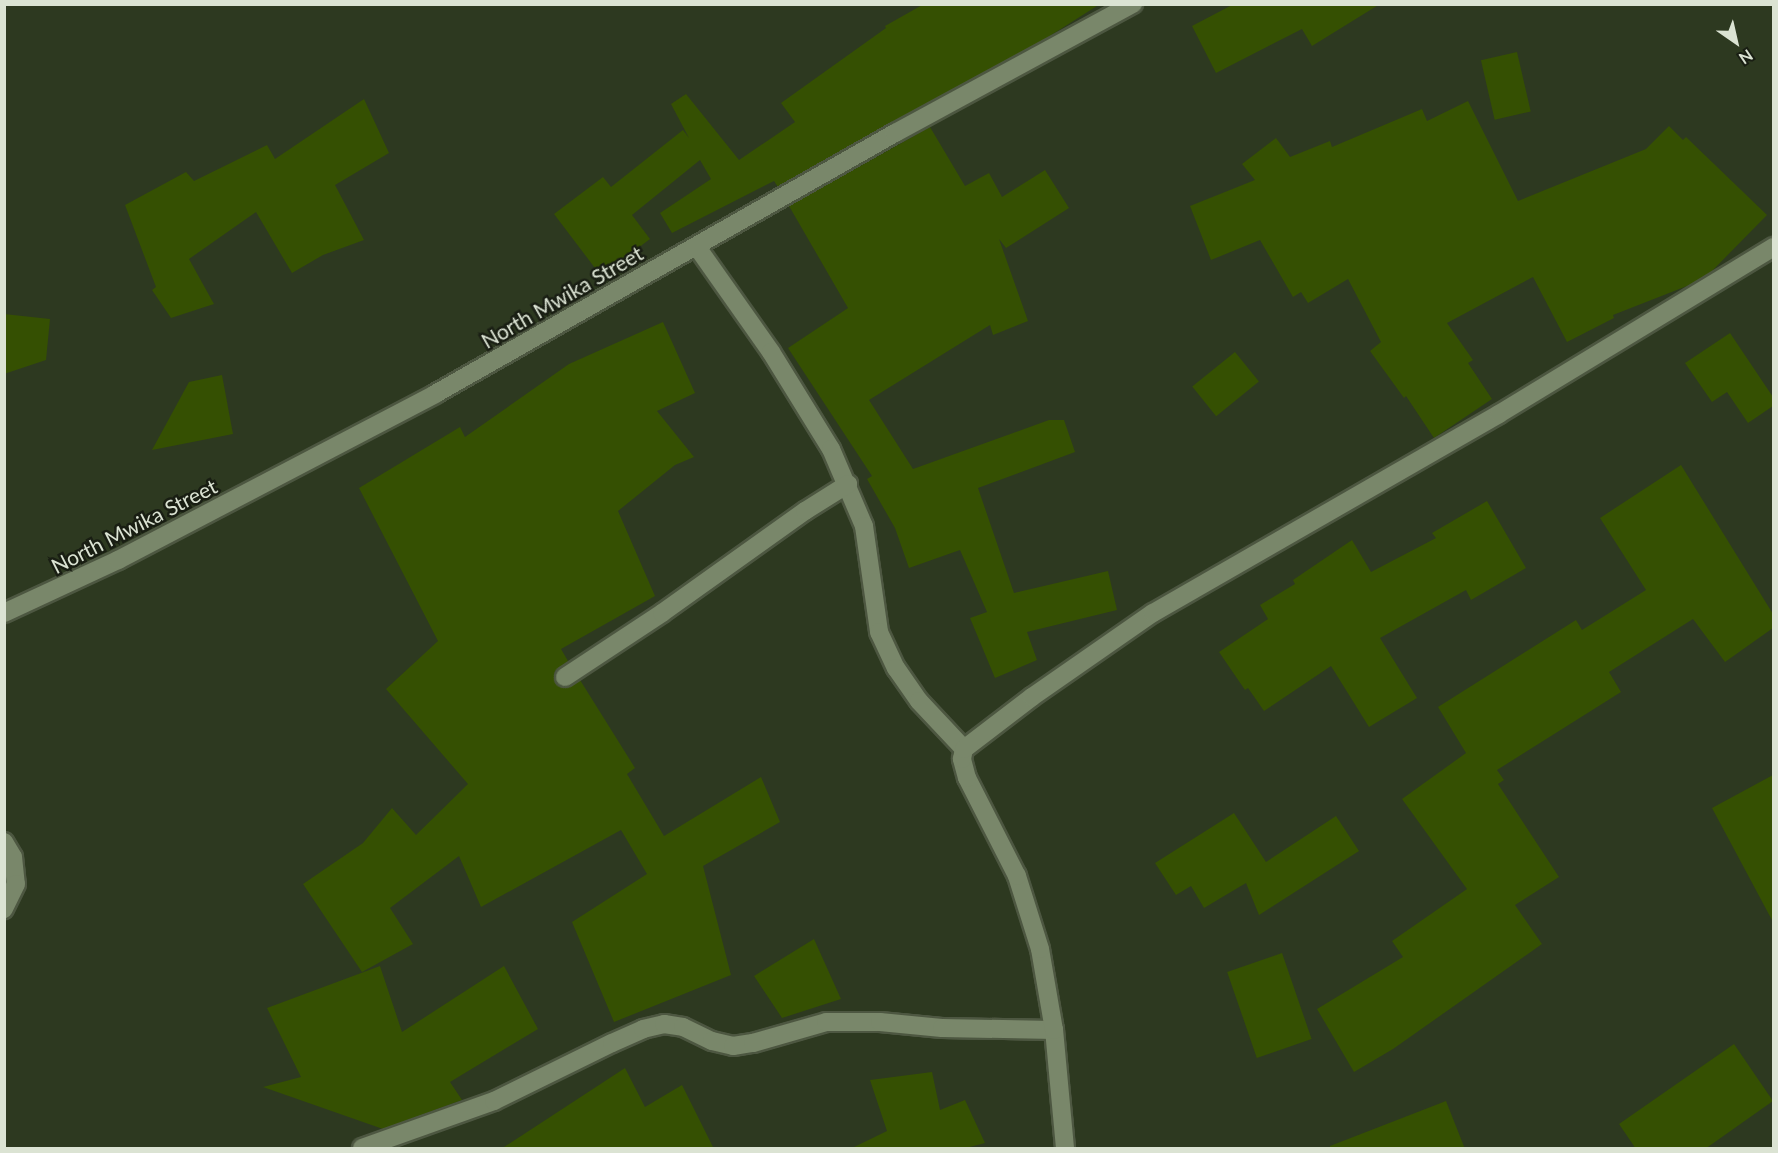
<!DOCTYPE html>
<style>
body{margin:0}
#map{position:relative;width:1778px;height:1153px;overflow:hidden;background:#2d3920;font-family:Lato,sans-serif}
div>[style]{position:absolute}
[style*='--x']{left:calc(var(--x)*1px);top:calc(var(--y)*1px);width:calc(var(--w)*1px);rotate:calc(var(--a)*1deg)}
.building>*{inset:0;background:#355002;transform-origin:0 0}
.roads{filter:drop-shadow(2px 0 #4d5741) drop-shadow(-2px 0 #4d5741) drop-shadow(0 2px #4d5741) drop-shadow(0 -2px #4d5741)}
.minor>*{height:18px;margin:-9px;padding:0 9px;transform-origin:9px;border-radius:9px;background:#79876a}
span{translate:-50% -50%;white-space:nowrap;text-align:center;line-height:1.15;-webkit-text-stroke:5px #191e13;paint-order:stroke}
.street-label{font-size:21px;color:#dbe3d3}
.frame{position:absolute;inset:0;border:6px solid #dbe3d3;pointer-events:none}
.north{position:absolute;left:1706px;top:12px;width:60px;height:60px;-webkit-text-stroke:4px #191e13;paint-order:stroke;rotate:146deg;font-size:16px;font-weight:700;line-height:24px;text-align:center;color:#dbe3d3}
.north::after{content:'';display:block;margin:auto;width:21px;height:27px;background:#dbe3d3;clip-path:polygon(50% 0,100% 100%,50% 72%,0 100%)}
</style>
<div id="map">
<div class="building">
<div style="clip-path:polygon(924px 4px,1100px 4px,1045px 39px,778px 187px,774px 181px,672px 233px,660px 213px,711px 179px,700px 160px,632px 215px,650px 239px,601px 276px,554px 214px,603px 177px,611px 187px,683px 130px,689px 138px,671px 104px,686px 94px,739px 160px,795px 122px,781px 103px,886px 28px,885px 26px)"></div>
<div style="clip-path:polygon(1234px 4px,1380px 4px,1312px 46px,1302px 29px,1216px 73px,1192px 26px)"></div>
<div style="left:1517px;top:52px;width:61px;height:37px;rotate:77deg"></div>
<div style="clip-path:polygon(364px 99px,389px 153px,335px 185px,364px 240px,323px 255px,292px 273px,256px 212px,189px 259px,214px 304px,171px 318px,152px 290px,156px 287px,125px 205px,186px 172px,194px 181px,267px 145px,275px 159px)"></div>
<div style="clip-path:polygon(1468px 101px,1518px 201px,1646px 149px,1669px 126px,1683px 140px,1686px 137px,1767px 215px,1711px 272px,1692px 284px,1613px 315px,1614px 318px,1567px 342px,1533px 277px,1447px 323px,1473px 360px,1468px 363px,1492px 399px,1434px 438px,1406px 396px,1404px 398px,1370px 351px,1381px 342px,1348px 279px,1308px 303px,1301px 292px,1293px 297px,1260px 240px,1211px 260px,1190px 206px,1255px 180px,1242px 164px,1276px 138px,1290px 157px,1330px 141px,1332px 147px,1422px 109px,1427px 121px)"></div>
<div style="clip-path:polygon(930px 127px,965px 186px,989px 173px,1002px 197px,1045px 170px,1069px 208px,1006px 248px,999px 239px,1028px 321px,993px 335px,990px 325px,869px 400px,913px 469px,1049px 420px,1064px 420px,1075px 452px,978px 488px,1014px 593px,1108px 571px,1117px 610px,1027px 632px,1037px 660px,995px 678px,970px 618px,987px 612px,960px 550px,909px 568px,895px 528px,867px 479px,872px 476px,788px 348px,848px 308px,789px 206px)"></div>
<div style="clip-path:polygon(4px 314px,50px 319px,46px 360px,4px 374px)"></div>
<div style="clip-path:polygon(663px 322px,695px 393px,657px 411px,694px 457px,675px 465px,618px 511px,655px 596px,561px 649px,568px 661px,555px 671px,554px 678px,556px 684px,565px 688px,580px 680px,635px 768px,627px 774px,664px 836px,761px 777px,780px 822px,703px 866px,731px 975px,614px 1022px,572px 922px,647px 874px,621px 830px,481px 907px,459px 856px,390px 908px,413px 944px,362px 972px,303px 884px,363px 843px,392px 808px,416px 835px,468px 784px,386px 689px,438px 641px,359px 488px,460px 427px,465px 437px,569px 364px)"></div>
<div style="clip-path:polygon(1730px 333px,1773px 397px,1773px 406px,1748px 423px,1727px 392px,1712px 402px,1685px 363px)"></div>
<div style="left:1235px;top:352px;width:38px;height:55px;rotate:51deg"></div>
<div style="clip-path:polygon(222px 375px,233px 434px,152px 450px,189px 382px)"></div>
<div style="clip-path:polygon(1681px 465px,1773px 614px,1773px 628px,1725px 662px,1693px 619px,1609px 672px,1621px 692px,1497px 770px,1504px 780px,1498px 784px,1559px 877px,1515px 905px,1542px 944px,1393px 1049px,1354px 1072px,1317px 1009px,1403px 957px,1392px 941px,1467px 889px,1402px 799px,1466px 753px,1438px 707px,1576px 620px,1582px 630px,1646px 590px,1600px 518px)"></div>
<div style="clip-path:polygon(1487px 501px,1526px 568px,1471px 600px,1466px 590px,1380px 638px,1417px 698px,1369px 727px,1331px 666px,1264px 711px,1248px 688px,1245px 690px,1219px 652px,1268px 619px,1260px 605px,1295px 584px,1293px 580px,1352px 540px,1371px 572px,1436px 538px,1432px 533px)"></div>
<div style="clip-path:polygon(1773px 775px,1773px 922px,1712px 808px)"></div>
<div style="clip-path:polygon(1234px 813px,1266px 862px,1336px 816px,1359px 851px,1259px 915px,1246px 883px,1204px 908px,1191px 886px,1176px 895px,1155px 863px)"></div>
<div style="clip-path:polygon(814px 939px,841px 999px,782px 1018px,754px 976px)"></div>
<div style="left:1282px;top:953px;width:91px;height:58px;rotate:71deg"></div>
<div style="clip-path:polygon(380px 966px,402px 1032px,504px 966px,538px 1029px,450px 1082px,462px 1100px,383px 1129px,263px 1087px,301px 1077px,267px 1008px)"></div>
<div style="clip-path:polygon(1734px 1044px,1773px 1101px,1705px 1149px,1636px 1149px,1619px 1124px)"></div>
<div style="clip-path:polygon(625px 1068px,645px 1107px,682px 1085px,714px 1149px,501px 1149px)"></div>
<div style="clip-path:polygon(932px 1072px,940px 1110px,965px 1100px,985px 1143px,962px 1149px,850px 1149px,887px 1131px,870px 1080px)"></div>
<div style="clip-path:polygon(1446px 1101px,1465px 1149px,1330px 1149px,1330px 1146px)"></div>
</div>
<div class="roads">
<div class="minor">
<div style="--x:697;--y:247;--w:128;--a:54.8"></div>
<div style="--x:771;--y:352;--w:114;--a:58.3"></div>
<div style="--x:831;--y:449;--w:84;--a:66.8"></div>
<div style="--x:864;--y:526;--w:107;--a:81.9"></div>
<div style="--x:879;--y:632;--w:40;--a:65"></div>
<div style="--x:896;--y:668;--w:40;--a:55.1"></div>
<div style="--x:919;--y:701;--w:66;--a:46.8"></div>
<div style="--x:4;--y:613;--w:126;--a:-24.9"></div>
<div style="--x:118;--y:560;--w:358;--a:-27.6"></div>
<div style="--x:435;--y:394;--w:529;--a:-29.57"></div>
<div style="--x:895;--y:133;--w:271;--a:-28.5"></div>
<div style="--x:565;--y:677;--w:116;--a:-33.4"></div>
<div style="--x:662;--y:613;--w:176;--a:-35.5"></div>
<div style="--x:805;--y:511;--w:51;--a:-32.1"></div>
<div style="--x:4;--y:842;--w:17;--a:59"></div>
<div style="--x:13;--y:857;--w:27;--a:84"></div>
<div style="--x:16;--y:884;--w:28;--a:116"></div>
<div style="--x:362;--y:1148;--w:140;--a:-19.6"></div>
<div style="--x:494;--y:1101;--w:131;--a:-26.2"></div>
<div style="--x:612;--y:1043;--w:34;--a:-24"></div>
<div style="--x:643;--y:1029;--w:22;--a:-13"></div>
<div style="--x:664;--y:1024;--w:19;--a:9"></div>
<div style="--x:683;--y:1027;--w:32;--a:26"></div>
<div style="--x:712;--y:1041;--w:22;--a:13"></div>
<div style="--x:733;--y:1046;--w:20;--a:-9"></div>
<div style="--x:753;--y:1043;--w:76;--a:-16"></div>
<div style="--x:826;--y:1022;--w:54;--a:0"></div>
<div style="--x:880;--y:1022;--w:62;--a:5.5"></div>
<div style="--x:942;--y:1028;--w:112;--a:1"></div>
<div style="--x:1065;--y:1148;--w:119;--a:-95.3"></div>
<div style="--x:1054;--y:1030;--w:82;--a:-99.8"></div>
<div style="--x:1040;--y:949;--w:77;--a:-107.5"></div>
<div style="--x:1017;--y:876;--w:110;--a:-117"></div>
<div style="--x:967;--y:778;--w:20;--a:-105"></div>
<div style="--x:962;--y:759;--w:10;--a:-79"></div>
<div style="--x:964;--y:749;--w:86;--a:-37.4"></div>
<div style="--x:1032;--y:697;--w:147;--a:-34.8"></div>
<div style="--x:1153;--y:613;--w:399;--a:-29.9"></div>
<div style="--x:1499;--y:414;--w:322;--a:-31.3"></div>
</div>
</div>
<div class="street-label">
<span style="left:562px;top:297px;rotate:-30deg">North Mwika Street</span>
<span style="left:134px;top:526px;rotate:-27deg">North Mwika Street</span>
</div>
<div class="frame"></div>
<div class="north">N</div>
</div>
